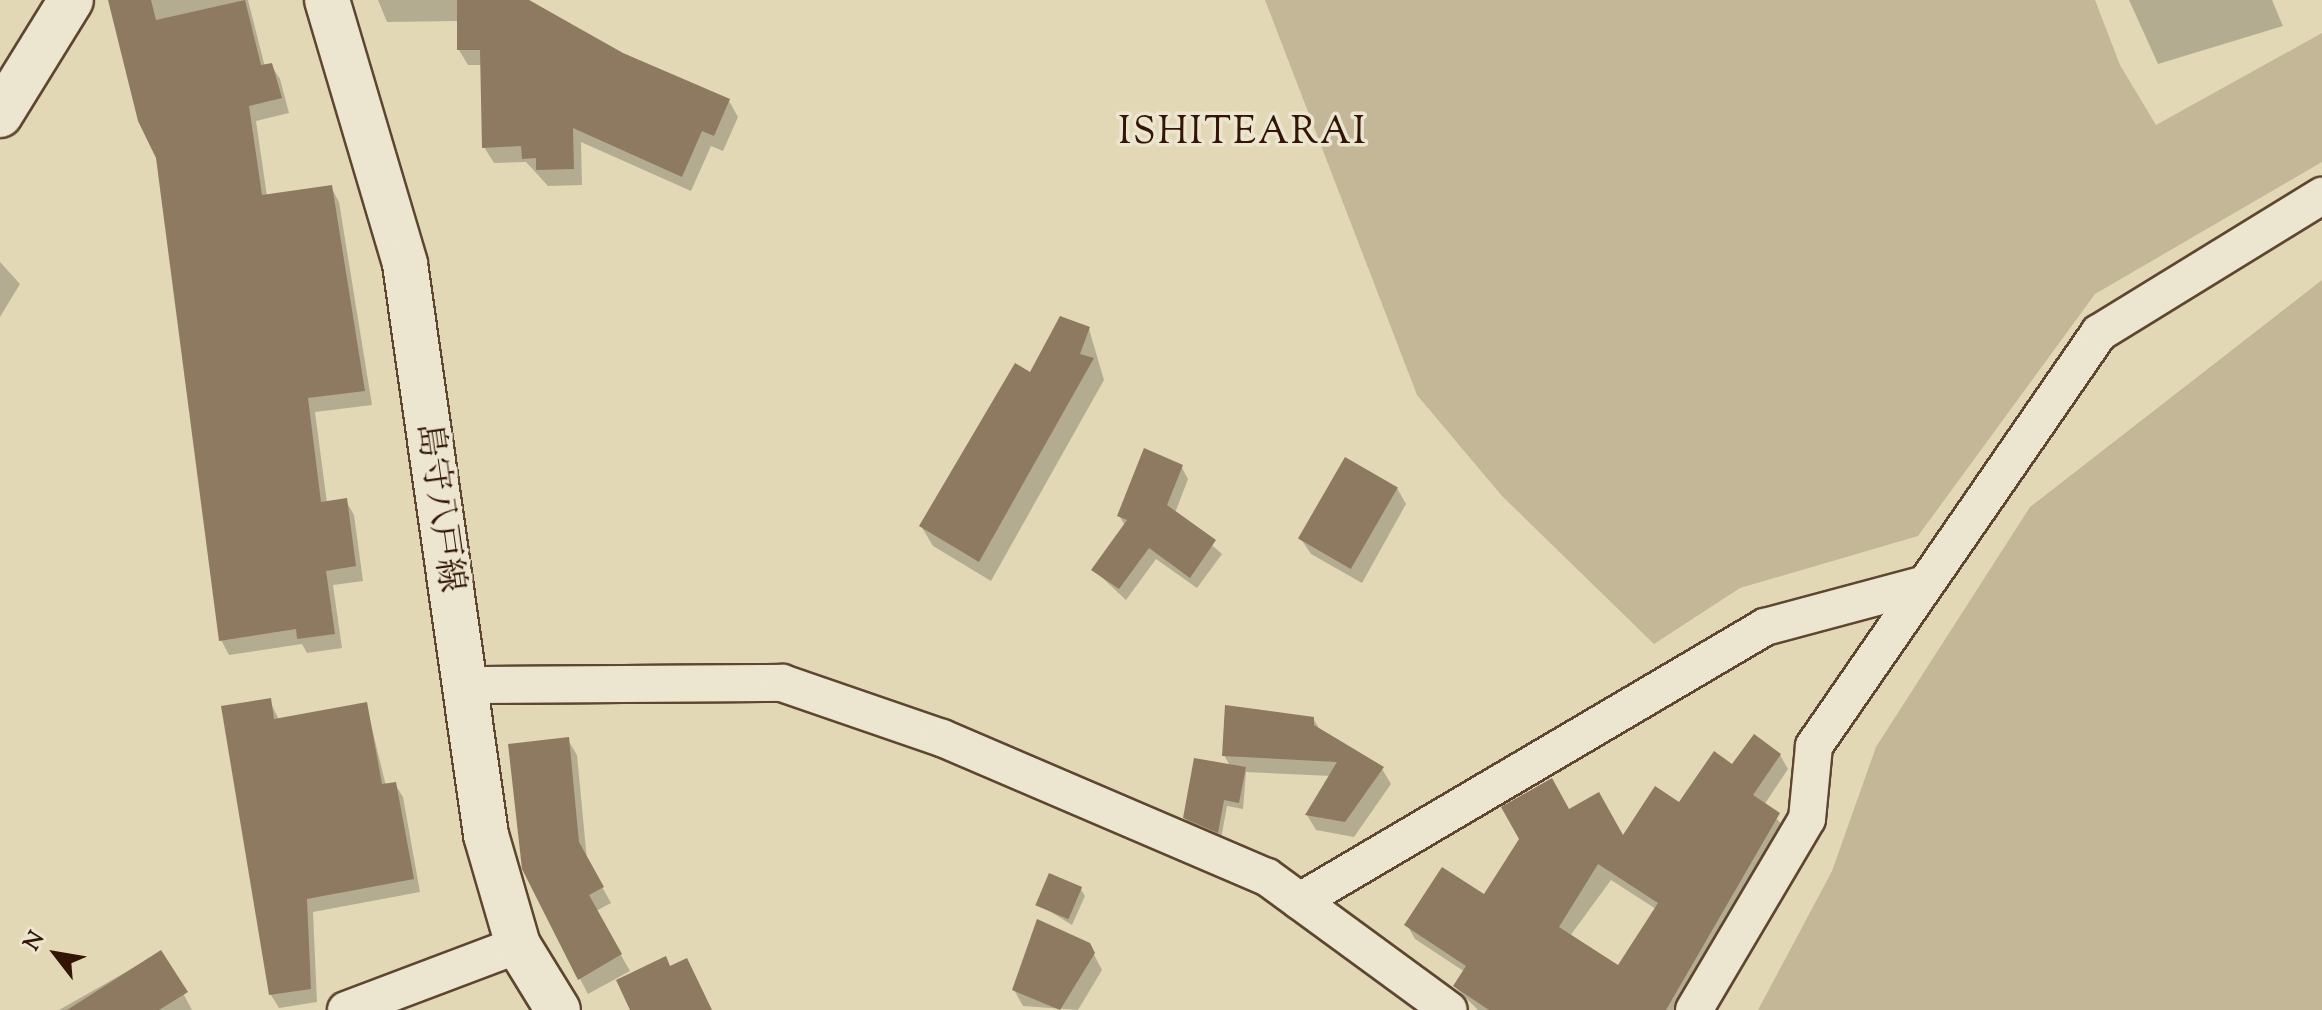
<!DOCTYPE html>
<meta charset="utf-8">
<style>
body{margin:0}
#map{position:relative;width:2322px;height:1010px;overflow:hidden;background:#e2d8b6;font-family:"Sorts Mill Goudy","Noto Serif JP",serif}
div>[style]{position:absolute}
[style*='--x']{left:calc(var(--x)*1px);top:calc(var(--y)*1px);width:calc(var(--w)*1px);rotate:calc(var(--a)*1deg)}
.green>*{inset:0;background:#c4b798}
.shadow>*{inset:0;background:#0003}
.building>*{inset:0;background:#8e7a61;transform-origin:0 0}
.roads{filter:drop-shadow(2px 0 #5e4630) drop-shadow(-2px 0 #5e4630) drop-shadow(0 2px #5e4630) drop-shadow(0 -2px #5e4630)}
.minor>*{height:36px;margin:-18px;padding:0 18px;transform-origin:18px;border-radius:18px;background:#ece6d0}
.tertiary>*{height:44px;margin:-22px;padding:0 22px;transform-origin:22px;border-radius:22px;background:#ece6d0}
.secondary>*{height:44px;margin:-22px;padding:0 22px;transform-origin:22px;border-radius:22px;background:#ece6d0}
span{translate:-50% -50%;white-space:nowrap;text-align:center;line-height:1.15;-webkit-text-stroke:7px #ece6d0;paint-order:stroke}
.street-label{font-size:34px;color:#321504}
.quarter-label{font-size:38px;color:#321504;letter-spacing:2px}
.north{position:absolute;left:16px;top:914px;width:80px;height:80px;-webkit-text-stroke:6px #ece6d0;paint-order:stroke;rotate:301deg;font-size:22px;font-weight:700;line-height:32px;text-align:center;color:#321504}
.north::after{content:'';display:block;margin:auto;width:28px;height:36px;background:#321504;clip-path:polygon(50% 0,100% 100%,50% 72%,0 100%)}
</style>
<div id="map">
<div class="green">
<div style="clip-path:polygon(1265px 0,2095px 0,2120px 65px,2156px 125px,2322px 33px,2322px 162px,2095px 294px,1918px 536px,1740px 588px,1654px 644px,1502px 496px,1417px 395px)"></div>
<div style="clip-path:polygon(2322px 280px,2322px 1010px,1758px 1010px,1832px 871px,1876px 747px,2030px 507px)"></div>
</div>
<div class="shadow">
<div style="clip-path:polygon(125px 0,248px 0,265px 67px,271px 65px,280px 79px,289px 113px,256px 121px,267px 196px,331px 187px,339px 202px,372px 405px,315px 412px,327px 503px,346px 501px,354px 515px,363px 581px,333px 585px,342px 648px,307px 653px,302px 644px,229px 655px,221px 640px,158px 158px)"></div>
<div style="clip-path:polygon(378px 0,529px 0,622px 55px,729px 101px,738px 117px,723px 151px,711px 146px,691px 191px,581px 142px,582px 185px,548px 186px,526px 162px,494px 163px,484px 147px,482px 65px,468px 65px,459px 50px,459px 21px,387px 22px)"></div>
<div style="clip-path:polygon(2129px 0,2272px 0,2283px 26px,2158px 64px)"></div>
<div style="clip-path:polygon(0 262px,20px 284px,0 317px)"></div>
<div style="clip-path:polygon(1089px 329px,1104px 380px,991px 581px,933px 546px,921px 526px,1031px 375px)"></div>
<div style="clip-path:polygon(1181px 466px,1188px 479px,1175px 513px,1222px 554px,1197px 588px,1156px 559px,1126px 600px,1094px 570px,1125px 526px,1119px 515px)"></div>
<div style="clip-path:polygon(1397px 488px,1406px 504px,1362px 583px,1311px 554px,1301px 539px)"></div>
<div style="clip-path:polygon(270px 701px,279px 720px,366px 704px,386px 786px,395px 784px,403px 797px,420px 892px,313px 912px,317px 1002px,279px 1008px,271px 995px)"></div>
<div style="clip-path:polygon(1313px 718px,1321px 732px,1382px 769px,1391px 784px,1354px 837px,1316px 830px,1307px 815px,1331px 776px,1246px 772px,1243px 809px,1227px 806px,1221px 839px,1190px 826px,1185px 818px,1230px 766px,1224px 755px)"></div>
<div style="clip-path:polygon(568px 740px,577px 755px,587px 860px,611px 903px,596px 911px,630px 971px,588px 994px,580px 979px)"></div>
<div style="clip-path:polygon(evenodd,1780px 755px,1788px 769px,1764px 805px,1786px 829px,1683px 1010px,1478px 1010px,1455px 987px,1465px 972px,1415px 939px,1407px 925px,1485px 897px,1568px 812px,1623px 839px,1733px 767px,1780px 755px,1611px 880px,1656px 909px,1619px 968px,1570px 936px,1611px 880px)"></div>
<div style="clip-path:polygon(1080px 888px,1085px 896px,1072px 925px,1038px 904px)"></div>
<div style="clip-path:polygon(1089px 945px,1102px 970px,1078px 1010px,1023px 1006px,1014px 990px)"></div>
<div style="clip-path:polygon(161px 952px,192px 1010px,59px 1010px)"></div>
</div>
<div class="building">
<div style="clip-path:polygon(108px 0,151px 0,156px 20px,245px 0,261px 65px,272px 63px,282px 98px,249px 106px,262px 195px,332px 185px,365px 391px,308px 398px,321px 502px,347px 498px,356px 566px,326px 571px,335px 634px,297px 639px,296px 629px,219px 641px,156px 158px,138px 121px)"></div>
<div style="clip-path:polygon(457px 0,529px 0,623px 53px,730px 99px,714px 136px,702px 131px,682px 177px,573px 128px,574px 169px,536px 170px,536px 158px,522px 159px,521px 146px,482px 148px,480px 50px,457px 50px)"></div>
<div style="clip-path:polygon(1060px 316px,1090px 327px,1080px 354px,1094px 358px,979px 562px,919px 526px,1015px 363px,1030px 372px)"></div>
<div style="clip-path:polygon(1144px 448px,1183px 465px,1167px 505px,1216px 540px,1190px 578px,1149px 548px,1119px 589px,1091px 570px,1127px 520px,1117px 516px)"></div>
<div style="left:1345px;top:457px;width:61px;height:94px;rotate:30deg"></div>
<div style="clip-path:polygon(271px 698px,274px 719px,367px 702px,382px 784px,396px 782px,414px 879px,307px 899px,311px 989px,269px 995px,221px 706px)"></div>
<div style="clip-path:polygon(1225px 705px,1314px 717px,1314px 725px,1384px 767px,1345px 822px,1305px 815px,1337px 762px,1222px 756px)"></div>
<div style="clip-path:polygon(evenodd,1754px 734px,1781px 754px,1753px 795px,1780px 813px,1666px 1010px,1489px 1010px,1453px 986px,1466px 966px,1404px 925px,1442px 867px,1484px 894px,1519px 839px,1501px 807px,1552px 778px,1569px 809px,1599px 792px,1623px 835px,1655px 786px,1679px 802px,1714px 751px,1732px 764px,1754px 734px,1598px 864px,1658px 903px,1618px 965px,1559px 927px,1598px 864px)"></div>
<div style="clip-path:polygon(569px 737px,579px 842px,604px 887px,589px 895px,622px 954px,578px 980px,522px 869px,508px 744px)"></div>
<div style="clip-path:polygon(1194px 758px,1246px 767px,1239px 803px,1224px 800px,1218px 833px,1183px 818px)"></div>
<div style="left:1049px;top:873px;width:36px;height:35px;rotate:23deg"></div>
<div style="clip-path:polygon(1037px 919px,1090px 943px,1095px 953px,1060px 1010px,1012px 990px)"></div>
<div style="clip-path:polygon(161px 950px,188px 992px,159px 1010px,67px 1010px)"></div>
<div style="clip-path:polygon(666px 956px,670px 966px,687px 958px,712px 1010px,630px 1010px,616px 980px)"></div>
</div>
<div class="roads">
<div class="minor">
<div style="--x:464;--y:685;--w:318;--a:-0.4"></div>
<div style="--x:782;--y:683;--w:169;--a:19"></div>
<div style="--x:942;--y:738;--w:353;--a:23.2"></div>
<div style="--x:1267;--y:877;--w:225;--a:36.2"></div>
<div style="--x:1300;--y:901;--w:540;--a:-30.51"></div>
<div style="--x:1765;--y:627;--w:163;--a:-15"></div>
<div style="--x:346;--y:1010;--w:184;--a:-20.7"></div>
<div style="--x:1694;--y:1010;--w:222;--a:-59.4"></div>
<div style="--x:1807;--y:819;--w:73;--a:-84.5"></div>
<div style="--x:1814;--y:746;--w:502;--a:-55.39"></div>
<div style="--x:2099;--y:333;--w:262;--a:-31.6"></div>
</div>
<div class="tertiary">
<div style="--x:0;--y:115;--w:135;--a:-58.3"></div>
</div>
<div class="secondary">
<div style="--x:327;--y:0;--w:275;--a:73.5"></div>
<div style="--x:405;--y:264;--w:577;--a:81.93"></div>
<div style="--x:486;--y:835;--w:115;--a:73.8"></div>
<div style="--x:518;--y:945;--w:76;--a:58.4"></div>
</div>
</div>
<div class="street-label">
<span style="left:439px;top:508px;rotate:82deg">島守八戸線</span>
</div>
<div class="quarter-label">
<span style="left:1243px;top:135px">ISHITEARAI</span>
</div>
<div class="north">N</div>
</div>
